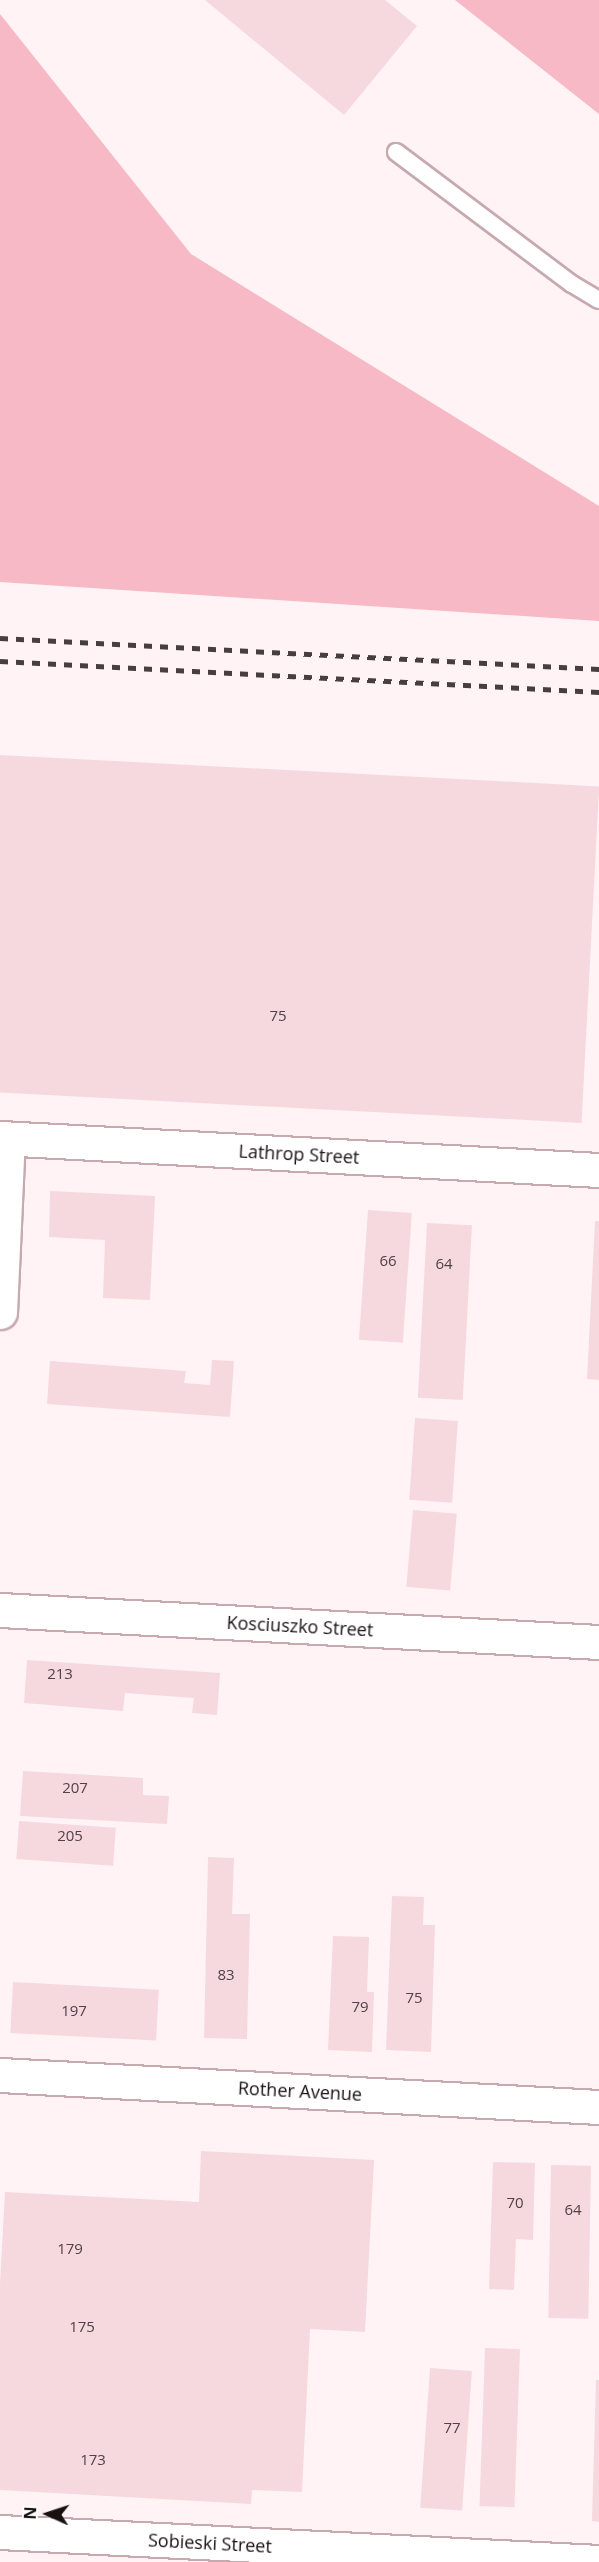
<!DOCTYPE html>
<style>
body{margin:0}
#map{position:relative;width:599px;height:2562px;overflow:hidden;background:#fff3f5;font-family:"Open Sans",sans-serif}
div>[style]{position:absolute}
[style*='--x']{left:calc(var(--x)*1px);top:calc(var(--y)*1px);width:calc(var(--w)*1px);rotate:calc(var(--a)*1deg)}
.green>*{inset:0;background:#f6b9c5}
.building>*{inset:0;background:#f6d9de;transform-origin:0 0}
.roads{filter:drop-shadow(2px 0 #c6aaaf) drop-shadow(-2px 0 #c6aaaf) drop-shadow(0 2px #c6aaaf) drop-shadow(0 -2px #c6aaaf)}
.service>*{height:16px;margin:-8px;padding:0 8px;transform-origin:8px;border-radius:8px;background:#fff}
.minor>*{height:33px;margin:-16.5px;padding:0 16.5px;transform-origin:16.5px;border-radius:16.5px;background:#fff}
.rail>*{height:4.5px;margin-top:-2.25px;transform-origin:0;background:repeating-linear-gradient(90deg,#473e40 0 8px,transparent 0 16px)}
span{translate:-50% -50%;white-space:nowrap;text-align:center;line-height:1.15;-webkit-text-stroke:6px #fff;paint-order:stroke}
.number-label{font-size:15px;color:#504245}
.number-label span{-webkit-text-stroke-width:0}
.street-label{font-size:18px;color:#191012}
.north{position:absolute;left:18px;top:2484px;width:60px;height:60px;-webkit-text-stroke:4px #fff;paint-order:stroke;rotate:273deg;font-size:16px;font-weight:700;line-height:24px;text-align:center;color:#191012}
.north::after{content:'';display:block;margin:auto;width:21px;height:27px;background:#191012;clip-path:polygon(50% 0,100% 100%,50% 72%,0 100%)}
</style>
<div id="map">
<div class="green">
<div style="clip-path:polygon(455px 0,599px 0,599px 114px)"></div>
<div style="clip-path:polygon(0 14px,191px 254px,599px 506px,599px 621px,0 582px)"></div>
</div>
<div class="building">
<div style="clip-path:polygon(205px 0,385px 0,417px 26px,344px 115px)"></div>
<div style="left:0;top:755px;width:600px;height:337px;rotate:3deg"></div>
<div style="clip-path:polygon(50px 1191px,155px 1196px,150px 1300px,103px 1298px,105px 1240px,49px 1237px)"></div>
<div style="left:368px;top:1210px;width:44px;height:130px;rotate:4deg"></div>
<div style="clip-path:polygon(595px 1221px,599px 1221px,599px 1380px,587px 1379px)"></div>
<div style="left:427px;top:1223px;width:45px;height:175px;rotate:3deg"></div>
<div style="clip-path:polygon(212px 1360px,234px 1361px,230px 1417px,47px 1404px,50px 1361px,186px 1371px,184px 1383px,210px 1385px)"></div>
<div style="left:415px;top:1418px;width:43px;height:82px;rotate:4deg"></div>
<div style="left:413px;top:1510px;width:44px;height:77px;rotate:5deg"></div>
<div style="clip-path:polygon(27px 1660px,220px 1673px,217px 1715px,192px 1713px,194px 1698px,125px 1693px,123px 1711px,24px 1703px)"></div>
<div style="clip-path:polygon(23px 1771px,143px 1778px,143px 1795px,169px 1796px,167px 1824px,20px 1816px)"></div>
<div style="left:19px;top:1821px;width:97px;height:38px;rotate:4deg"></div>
<div style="clip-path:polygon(208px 1857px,234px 1858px,232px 1914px,250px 1914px,247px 2039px,204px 2038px)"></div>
<div style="clip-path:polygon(392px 1896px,424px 1897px,423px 1925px,435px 1925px,431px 2052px,386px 2050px)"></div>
<div style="clip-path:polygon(333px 1936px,369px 1937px,367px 1992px,374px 1992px,372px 2052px,328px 2050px)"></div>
<div style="left:13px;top:1982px;width:146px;height:51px;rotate:3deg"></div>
<div style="clip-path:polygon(201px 2151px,374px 2160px,365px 2332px,310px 2329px,302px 2492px,252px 2490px,251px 2504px,0 2490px,0 2284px,5px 2192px,199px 2202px)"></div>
<div style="clip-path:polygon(493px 2162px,535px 2163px,533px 2240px,516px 2239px,514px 2290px,489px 2289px)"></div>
<div style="left:551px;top:2165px;width:40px;height:153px;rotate:1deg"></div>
<div style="left:485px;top:2348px;width:35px;height:158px;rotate:2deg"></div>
<div style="left:430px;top:2368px;width:42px;height:140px;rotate:4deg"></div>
<div style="clip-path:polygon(596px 2380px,599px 2380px,599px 2522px,592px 2521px)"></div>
</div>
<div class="roads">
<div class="service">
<div style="--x:396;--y:152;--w:220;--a:36.9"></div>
<div style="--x:572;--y:284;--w:31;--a:31"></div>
</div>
<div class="minor">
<div style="--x:0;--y:1138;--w:600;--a:3.06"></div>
<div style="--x:0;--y:1312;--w:173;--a:-87.4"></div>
<div style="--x:0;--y:1610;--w:600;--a:3.06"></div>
<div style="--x:0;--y:2075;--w:600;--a:3.06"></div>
<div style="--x:0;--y:2532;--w:600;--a:2.87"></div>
</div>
</div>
<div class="rail">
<div style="--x:0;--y:638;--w:600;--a:2.96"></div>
<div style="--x:0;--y:661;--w:600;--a:2.96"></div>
</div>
<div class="number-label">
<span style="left:278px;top:1016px">75</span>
<span style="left:388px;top:1261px">66</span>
<span style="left:444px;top:1264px">64</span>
<span style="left:60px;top:1674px">213</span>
<span style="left:75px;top:1788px">207</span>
<span style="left:70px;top:1836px">205</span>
<span style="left:226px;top:1975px">83</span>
<span style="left:414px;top:1998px">75</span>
<span style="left:360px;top:2007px">79</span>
<span style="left:74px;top:2011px">197</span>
<span style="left:515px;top:2203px">70</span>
<span style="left:573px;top:2210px">64</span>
<span style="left:70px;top:2249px">179</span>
<span style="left:82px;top:2327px">175</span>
<span style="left:452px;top:2428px">77</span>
<span style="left:93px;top:2460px">173</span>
</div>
<div class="street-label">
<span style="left:299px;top:1154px;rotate:3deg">Lathrop Street</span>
<span style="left:300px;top:1626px;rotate:3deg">Kosciuszko Street</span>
<span style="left:300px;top:2091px;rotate:3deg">Rother Avenue</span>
<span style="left:210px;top:2543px;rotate:3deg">Sobieski Street</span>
</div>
<div class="north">N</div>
</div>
